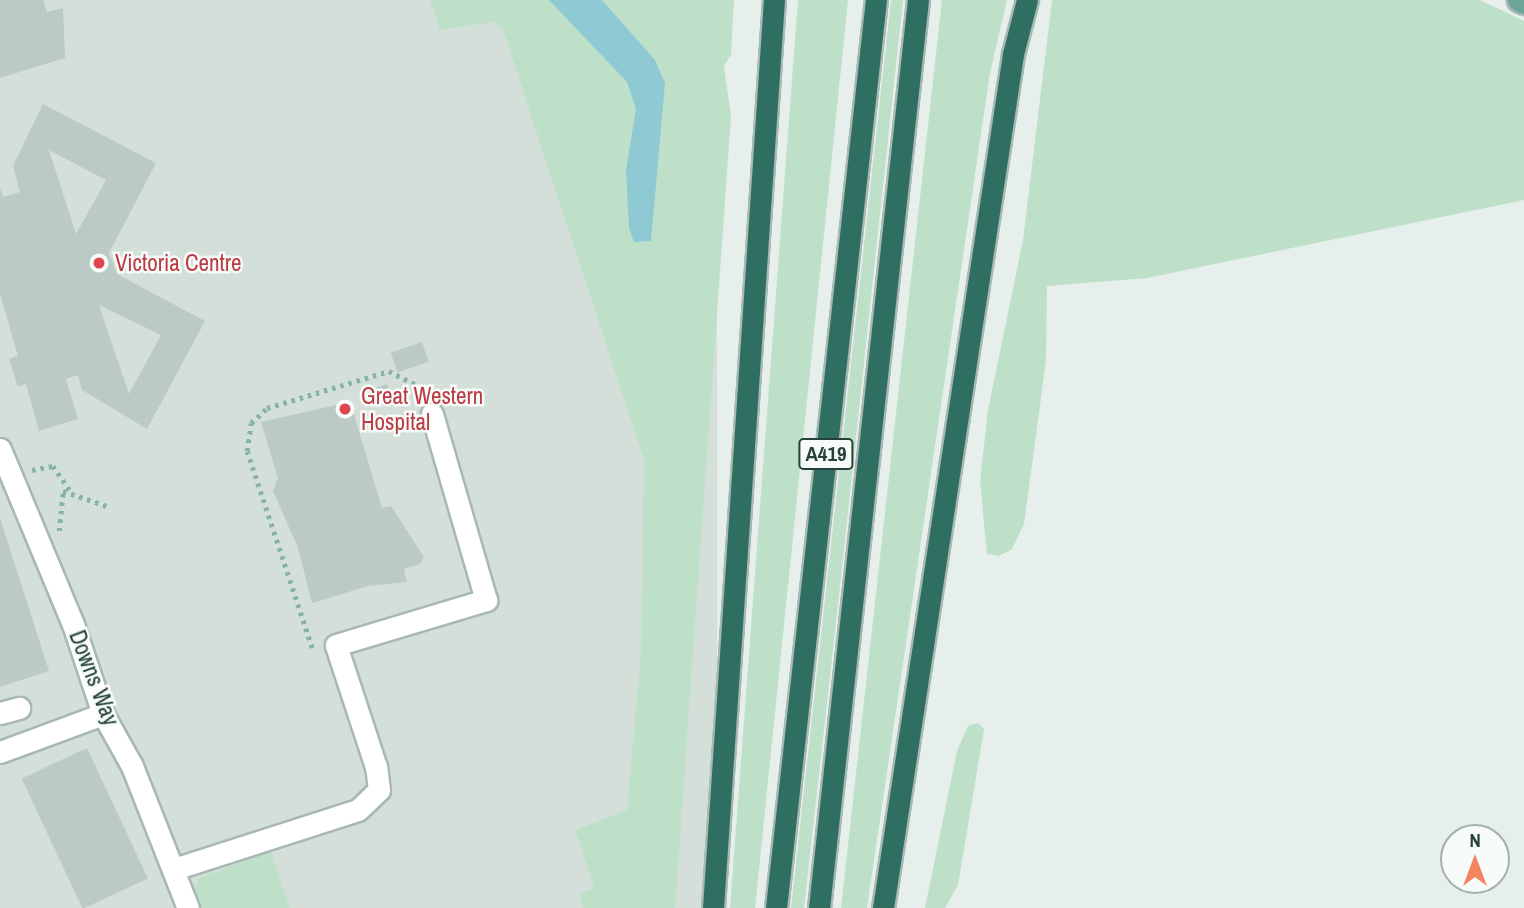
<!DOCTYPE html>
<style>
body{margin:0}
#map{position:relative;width:1524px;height:908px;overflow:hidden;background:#e6efeb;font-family:"Archivo Narrow",sans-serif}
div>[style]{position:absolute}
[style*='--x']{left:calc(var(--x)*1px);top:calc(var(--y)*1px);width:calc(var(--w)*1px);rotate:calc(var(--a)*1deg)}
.built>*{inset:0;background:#d4dfda;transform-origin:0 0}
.green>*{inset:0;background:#bfe0c8}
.water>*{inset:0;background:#8ec9d4}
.building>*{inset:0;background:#bbcac4;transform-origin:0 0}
.path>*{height:4.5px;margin-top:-2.25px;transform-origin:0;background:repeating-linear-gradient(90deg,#86b3a5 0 3.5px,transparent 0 8.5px)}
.roads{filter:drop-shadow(2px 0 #a8b8b2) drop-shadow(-2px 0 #a8b8b2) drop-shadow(0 2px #a8b8b2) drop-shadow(0 -2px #a8b8b2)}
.minor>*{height:21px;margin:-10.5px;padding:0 10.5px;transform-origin:10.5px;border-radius:10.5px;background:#fff}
.major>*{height:21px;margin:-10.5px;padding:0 10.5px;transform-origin:10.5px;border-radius:10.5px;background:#6aa596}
.highway>*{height:21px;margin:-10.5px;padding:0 10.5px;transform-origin:10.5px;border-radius:10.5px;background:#2f6f62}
.dots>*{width:19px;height:19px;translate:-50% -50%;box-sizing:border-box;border:4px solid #f7fbf9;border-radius:50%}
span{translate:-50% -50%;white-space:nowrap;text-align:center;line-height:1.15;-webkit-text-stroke:5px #f7fbf9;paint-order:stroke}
.shield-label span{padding:2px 5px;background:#f7fbf9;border:2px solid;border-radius:5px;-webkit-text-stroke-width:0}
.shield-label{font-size:21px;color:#24423a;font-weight:700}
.health-label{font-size:23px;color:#be3a42}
.left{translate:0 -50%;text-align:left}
.street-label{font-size:23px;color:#24423a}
.north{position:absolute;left:1440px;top:824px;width:70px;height:70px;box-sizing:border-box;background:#f7fbf9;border:2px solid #a3b1ad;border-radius:50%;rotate:0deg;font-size:19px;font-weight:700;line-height:28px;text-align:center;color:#24423a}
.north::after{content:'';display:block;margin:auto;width:24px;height:32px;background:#f4845f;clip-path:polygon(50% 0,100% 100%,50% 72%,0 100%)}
</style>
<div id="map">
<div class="built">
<div style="left:0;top:0;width:717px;height:908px"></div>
</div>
<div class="green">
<div style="clip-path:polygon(430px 0,734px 0,731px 55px,724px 66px,731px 116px,675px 908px,583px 908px,579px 894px,594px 888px,575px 830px,627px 810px,641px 652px,644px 460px,503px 30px,494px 22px,440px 30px)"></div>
<div style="clip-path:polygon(798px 0,848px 0,755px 908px,730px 908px)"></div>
<div style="clip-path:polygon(891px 0,903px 0,838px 605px,804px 908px,791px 908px)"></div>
<div style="clip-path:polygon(942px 0,1007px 0,990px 73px,867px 908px,841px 908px)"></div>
<div style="clip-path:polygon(1052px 0,1480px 0,1524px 21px,1524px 200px,1147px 278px,1047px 286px,1046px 361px,1024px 524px,1012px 549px,999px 556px,987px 554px,980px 481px,988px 410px,1023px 240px)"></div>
<div style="clip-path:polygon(978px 723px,984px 729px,958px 885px,945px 908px,925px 908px,957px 751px,968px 726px)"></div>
<div style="clip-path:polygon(271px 851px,290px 908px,201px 908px,195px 889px,199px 878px)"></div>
</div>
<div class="water">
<div style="clip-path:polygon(549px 0,602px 0,655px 60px,665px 83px,651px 241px,634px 242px,629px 228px,626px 170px,636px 109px,627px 82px)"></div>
</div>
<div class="building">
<div style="clip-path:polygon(0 0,43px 0,47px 12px,63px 8px,65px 58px,0 78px)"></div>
<div style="clip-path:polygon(evenodd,43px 104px,156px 163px,109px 253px,117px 274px,205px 321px,147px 429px,82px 390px,78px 375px,66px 379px,78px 419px,39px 431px,26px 384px,18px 387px,9px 359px,18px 356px,0 294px,0 188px,3px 197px,20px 192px,13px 166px,43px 104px,49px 150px,106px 180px,76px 234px,49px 150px,43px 104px,99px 305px,161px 335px,129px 394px,99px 305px)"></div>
<div style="left:422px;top:342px;width:21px;height:33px;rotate:71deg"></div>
<div style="left:387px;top:384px;width:17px;height:18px;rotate:73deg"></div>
<div style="clip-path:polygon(350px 402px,382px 508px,391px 506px,424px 557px,420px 564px,404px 569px,407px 582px,368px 586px,312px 603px,298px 548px,273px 491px,278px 478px,261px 422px)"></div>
<div style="clip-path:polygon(0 518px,49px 671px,0 687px)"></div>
<div style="left:87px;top:748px;width:144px;height:72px;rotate:65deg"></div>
</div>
<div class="path">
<div style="--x:32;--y:470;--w:21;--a:-11"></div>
<div style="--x:53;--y:466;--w:29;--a:55"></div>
<div style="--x:59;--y:531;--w:40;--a:-84.3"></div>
<div style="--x:63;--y:491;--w:46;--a:18.8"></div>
<div style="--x:312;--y:648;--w:207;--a:-108.3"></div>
<div style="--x:247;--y:451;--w:28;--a:-82"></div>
<div style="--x:251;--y:423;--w:22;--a:-43"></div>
<div style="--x:267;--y:408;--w:127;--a:-16.9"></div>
<div style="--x:389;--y:371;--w:39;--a:27"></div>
<div style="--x:424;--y:389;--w:8;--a:67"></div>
</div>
<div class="roads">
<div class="minor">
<div style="--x:0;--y:449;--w:190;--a:67.4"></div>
<div style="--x:73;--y:624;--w:95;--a:71.6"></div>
<div style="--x:103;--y:714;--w:60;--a:60.9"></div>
<div style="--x:132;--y:766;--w:153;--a:68.5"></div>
<div style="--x:0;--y:713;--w:20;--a:-15"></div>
<div style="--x:0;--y:752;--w:110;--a:-20.3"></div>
<div style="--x:174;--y:869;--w:193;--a:-17.8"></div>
<div style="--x:358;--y:810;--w:29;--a:-44"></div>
<div style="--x:379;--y:790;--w:23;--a:-97"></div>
<div style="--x:376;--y:767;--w:128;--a:-108.2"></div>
<div style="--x:336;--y:645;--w:157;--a:-16.7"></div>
<div style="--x:486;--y:600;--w:194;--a:-106.2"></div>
</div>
<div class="major">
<div style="--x:1518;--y:0;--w:7;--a:27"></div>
</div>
<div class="highway">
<div style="--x:713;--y:908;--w:910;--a:-86.16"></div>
<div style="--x:776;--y:908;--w:913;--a:-83.72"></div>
<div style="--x:819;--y:908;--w:913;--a:-83.78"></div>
<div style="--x:883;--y:908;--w:864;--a:-81.34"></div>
<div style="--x:1013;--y:54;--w:56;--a:-75.5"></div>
</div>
</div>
<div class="dots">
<div style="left:99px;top:263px;background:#e0444e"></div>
<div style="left:345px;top:409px;background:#e0444e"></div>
</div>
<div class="shield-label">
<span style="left:826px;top:454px">A419</span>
</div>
<div class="health-label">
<span class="left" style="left:115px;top:263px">Victoria Centre</span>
<span class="left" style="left:361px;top:409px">Great Western<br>Hospital</span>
</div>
<div class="street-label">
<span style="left:94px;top:678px;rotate:69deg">Downs Way</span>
</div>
<div class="north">N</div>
</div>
